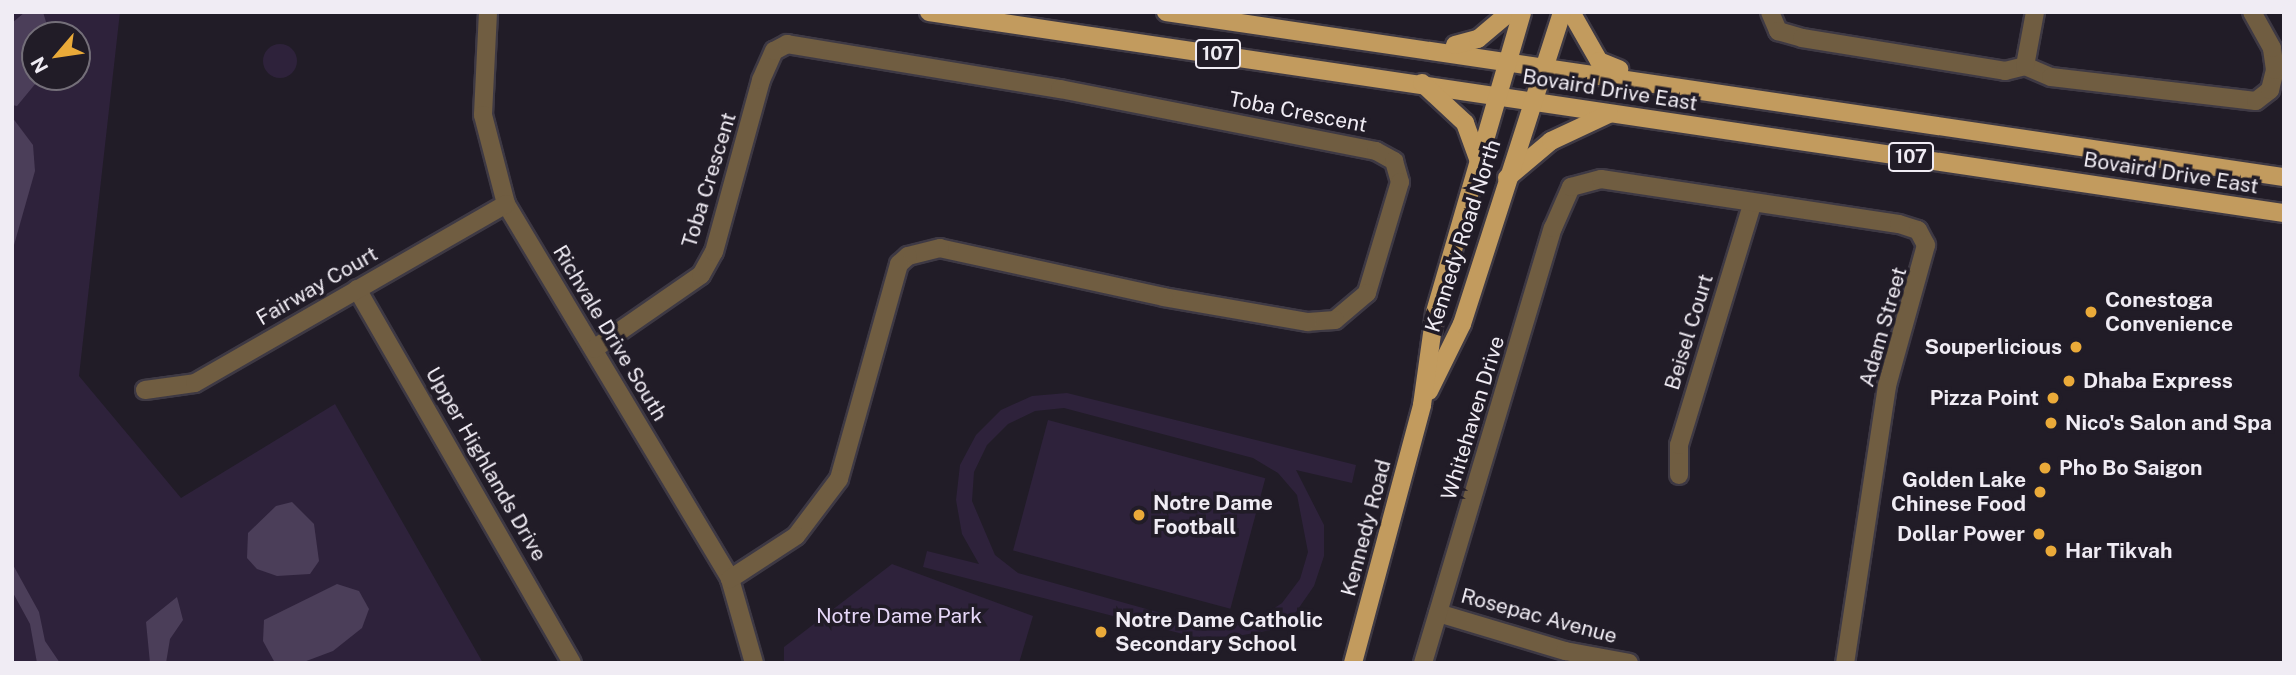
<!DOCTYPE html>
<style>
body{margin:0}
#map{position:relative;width:2296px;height:675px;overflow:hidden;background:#211c27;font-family:"Public Sans",sans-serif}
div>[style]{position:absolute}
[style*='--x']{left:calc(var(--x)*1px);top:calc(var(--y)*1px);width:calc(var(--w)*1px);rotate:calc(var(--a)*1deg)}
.green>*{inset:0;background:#2e223b;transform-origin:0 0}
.round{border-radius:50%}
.water>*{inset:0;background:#4b3e59}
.roads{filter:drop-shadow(2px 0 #3e3944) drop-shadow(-2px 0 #3e3944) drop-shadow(0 2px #3e3944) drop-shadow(0 -2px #3e3944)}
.minor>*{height:18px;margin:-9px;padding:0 9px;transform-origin:9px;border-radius:9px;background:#705d41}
.major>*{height:18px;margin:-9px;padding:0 9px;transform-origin:9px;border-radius:9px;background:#c29b5e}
.dots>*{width:19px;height:19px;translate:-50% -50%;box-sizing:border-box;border:4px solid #211c27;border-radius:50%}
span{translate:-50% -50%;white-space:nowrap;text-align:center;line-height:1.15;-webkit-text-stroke:7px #211c27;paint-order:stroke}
.shield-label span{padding:2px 5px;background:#211c27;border:2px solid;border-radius:5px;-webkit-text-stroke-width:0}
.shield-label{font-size:19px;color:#f0ecf4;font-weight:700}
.street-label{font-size:21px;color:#f0ecf4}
.poi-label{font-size:21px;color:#f0ecf4;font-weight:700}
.left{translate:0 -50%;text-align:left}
.right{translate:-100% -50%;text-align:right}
.park-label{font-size:21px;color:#e6d7f8}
.frame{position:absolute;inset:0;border:14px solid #f0ecf4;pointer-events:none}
.north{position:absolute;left:21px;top:21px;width:70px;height:70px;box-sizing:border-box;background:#211c27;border:2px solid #746f79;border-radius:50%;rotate:241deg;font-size:19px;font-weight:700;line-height:28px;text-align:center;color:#f0ecf4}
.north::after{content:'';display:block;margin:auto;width:24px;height:32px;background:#eaaa39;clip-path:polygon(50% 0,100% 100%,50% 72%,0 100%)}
</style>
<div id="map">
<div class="green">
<div style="clip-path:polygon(evenodd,12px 12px,120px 12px,79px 376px,181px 498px,335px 404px,483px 663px,12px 663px,12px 12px,35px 35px,77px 35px,77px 77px,35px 77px,35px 35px)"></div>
<div class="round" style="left:263px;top:44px;width:34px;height:34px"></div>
<div style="clip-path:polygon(evenodd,1067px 393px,1356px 465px,1352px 483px,1296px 470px,1324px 525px,1324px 556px,1314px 586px,1296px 612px,1271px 630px,1210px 641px,923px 567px,927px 551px,979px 564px,962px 534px,956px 500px,960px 465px,976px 435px,1001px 410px,1032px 396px,1067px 393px,1064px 408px,1253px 458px,1278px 473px,1297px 495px,1308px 552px,1300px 579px,1282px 603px,1258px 619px,1200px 624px,1018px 573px,995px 555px,972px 501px,974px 472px,987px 445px,1008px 424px,1035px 411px,1064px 408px)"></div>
<div style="left:1048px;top:420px;width:225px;height:135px;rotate:15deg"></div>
<div style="clip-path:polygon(892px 564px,1033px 616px,1019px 663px,784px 663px,784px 647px)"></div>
</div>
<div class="water">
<div style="clip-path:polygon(25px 12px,43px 12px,50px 35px,35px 35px,35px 77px,41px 77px,17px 106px,12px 105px,12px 23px)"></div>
<div style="clip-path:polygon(12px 117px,33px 145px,35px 171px,14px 245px)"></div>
<div style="clip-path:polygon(292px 502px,314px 524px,319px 561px,310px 574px,277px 576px,257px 569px,247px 558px,248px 533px,276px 506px)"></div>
<div style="clip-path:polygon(12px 563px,39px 612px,45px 641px,60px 663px,37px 663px,30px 624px,12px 591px)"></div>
<div style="clip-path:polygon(337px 584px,359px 591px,369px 609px,362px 628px,333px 651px,301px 663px,275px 663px,263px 641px,264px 620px)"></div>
<div style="clip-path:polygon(177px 597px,183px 620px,170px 639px,166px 663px,150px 663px,146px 622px)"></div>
</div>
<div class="roads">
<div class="minor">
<div style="--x:488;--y:12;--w:103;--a:92.8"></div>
<div style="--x:483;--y:115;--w:92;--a:75.5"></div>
<div style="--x:506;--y:204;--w:437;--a:59.1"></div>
<div style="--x:730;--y:579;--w:87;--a:74.1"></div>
<div style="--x:1770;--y:12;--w:21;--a:67"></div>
<div style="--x:1778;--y:31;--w:25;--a:16"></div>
<div style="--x:1802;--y:38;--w:206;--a:9.2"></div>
<div style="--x:2005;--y:71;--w:21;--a:-14"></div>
<div style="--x:2025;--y:66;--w:28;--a:23"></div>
<div style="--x:2051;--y:77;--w:206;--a:6.7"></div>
<div style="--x:2256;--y:101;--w:18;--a:-38"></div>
<div style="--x:2270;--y:90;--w:21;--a:-76"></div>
<div style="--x:2275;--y:70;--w:22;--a:-98"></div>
<div style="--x:2272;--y:48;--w:41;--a:-119.1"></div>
<div style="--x:2025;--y:66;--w:55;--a:-79.5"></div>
<div style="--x:357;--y:289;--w:431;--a:60.1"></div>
<div style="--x:594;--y:349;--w:130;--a:-34.7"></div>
<div style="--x:701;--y:275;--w:26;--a:-61"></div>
<div style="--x:714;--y:252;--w:178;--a:-74.7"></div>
<div style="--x:761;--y:80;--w:32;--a:-66"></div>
<div style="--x:774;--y:51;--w:15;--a:-28"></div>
<div style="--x:787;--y:44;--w:277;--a:9.4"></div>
<div style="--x:1060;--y:89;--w:322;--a:11.1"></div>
<div style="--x:1376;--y:151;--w:21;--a:29"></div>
<div style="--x:1394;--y:161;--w:22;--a:74"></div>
<div style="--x:1400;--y:182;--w:116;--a:106.6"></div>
<div style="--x:1367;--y:293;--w:42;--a:139.8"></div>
<div style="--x:1335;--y:320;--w:27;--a:176"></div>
<div style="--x:1308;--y:322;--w:146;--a:-170.2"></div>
<div style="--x:1164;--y:297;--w:229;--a:-167.7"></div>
<div style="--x:940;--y:248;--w:33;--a:166"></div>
<div style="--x:908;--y:256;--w:12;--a:138"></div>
<div style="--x:899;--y:264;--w:223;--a:105.6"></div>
<div style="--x:839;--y:479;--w:71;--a:127"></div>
<div style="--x:796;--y:536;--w:79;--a:146.9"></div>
<div style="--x:145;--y:390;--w:50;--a:-8"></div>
<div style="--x:195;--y:383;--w:359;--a:-29.9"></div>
<div style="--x:1679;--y:475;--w:30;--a:-90"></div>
<div style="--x:1679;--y:445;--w:252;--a:-73.1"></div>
<div style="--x:1438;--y:613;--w:133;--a:16.7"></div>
<div style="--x:1565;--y:651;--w:65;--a:10.6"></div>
<div style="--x:1423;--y:663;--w:454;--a:-73.4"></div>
<div style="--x:1553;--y:228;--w:45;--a:-66.3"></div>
<div style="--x:1571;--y:187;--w:31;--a:-15"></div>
<div style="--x:1601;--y:179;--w:301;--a:8.6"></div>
<div style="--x:1899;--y:224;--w:20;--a:18"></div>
<div style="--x:1918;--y:230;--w:17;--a:62"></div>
<div style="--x:1926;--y:245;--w:146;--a:105.5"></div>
<div style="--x:1887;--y:386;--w:280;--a:98.6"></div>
</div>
<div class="major">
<div style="--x:929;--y:12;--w:1370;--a:8.44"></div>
<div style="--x:1166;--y:12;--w:1130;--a:8.4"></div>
<div style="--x:1571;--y:12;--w:56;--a:60.3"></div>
<div style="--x:1599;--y:61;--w:22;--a:22"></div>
<div style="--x:1455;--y:45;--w:24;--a:-15"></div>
<div style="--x:1478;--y:39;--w:42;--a:-40.2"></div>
<div style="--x:1422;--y:83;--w:59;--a:42.9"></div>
<div style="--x:1465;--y:123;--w:38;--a:70"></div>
<div style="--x:1507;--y:178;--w:57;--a:-40.1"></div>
<div style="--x:1551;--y:141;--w:64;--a:-25"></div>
<div style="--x:1429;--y:391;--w:75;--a:-63.8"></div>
<div style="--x:1462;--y:324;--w:328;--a:-72.2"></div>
<div style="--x:1353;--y:663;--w:267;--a:-75"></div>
<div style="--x:1422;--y:405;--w:94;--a:-82"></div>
<div style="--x:1435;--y:312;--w:312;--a:-73.8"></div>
</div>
</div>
<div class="dots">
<div style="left:2091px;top:312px;background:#eaaa39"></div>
<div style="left:2076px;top:347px;background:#eaaa39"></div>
<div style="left:2069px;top:381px;background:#eaaa39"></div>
<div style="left:2053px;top:398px;background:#eaaa39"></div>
<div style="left:2051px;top:423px;background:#eaaa39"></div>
<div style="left:2045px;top:468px;background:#eaaa39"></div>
<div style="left:2040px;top:492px;background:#eaaa39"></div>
<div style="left:1139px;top:515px;background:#eaaa39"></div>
<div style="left:2039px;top:534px;background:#eaaa39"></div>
<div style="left:2051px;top:551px;background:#eaaa39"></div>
<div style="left:1101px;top:632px;background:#eaaa39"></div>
</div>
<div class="shield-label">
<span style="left:1218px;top:54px">107</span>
<span style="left:1911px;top:157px">107</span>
</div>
<div class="street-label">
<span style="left:1610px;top:90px;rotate:9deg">Bovaird Drive East</span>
<span style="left:1298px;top:112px;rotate:11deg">Toba Crescent</span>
<span style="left:2171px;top:173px;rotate:9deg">Bovaird Drive East</span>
<span style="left:709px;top:180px;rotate:-73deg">Toba Crescent</span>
<span style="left:1463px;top:236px;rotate:-72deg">Kennedy Road North</span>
<span style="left:317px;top:286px;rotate:-30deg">Fairway Court</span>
<span style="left:1883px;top:327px;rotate:-74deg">Adam Street</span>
<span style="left:1689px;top:332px;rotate:-73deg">Beisel Court</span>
<span style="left:610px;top:333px;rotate:59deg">Richvale Drive South</span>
<span style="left:1473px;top:418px;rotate:-73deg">Whitehaven Drive</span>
<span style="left:486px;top:464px;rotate:60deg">Upper Highlands Drive</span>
<span style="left:1366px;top:528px;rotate:-75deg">Kennedy Road</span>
<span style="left:1539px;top:616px;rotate:15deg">Rosepac Avenue</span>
</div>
<div class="poi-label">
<span class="left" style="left:2105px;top:312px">Conestoga<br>Convenience</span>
<span class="right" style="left:2062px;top:347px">Souperlicious</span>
<span class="left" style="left:2083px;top:381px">Dhaba Express</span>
<span class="right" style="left:2039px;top:398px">Pizza Point</span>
<span class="left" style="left:2065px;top:423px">Nico's Salon and Spa</span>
<span class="left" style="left:2059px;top:468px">Pho Bo Saigon</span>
<span class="right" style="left:2026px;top:492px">Golden Lake<br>Chinese Food</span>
<span class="left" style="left:1153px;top:515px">Notre Dame<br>Football</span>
<span class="right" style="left:2025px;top:534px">Dollar Power</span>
<span class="left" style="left:2065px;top:551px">Har Tikvah</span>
<span class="left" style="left:1115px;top:632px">Notre Dame Catholic<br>Secondary School</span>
</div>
<div class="park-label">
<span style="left:899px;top:616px">Notre Dame Park</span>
</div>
<div class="frame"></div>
<div class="north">N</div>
</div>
